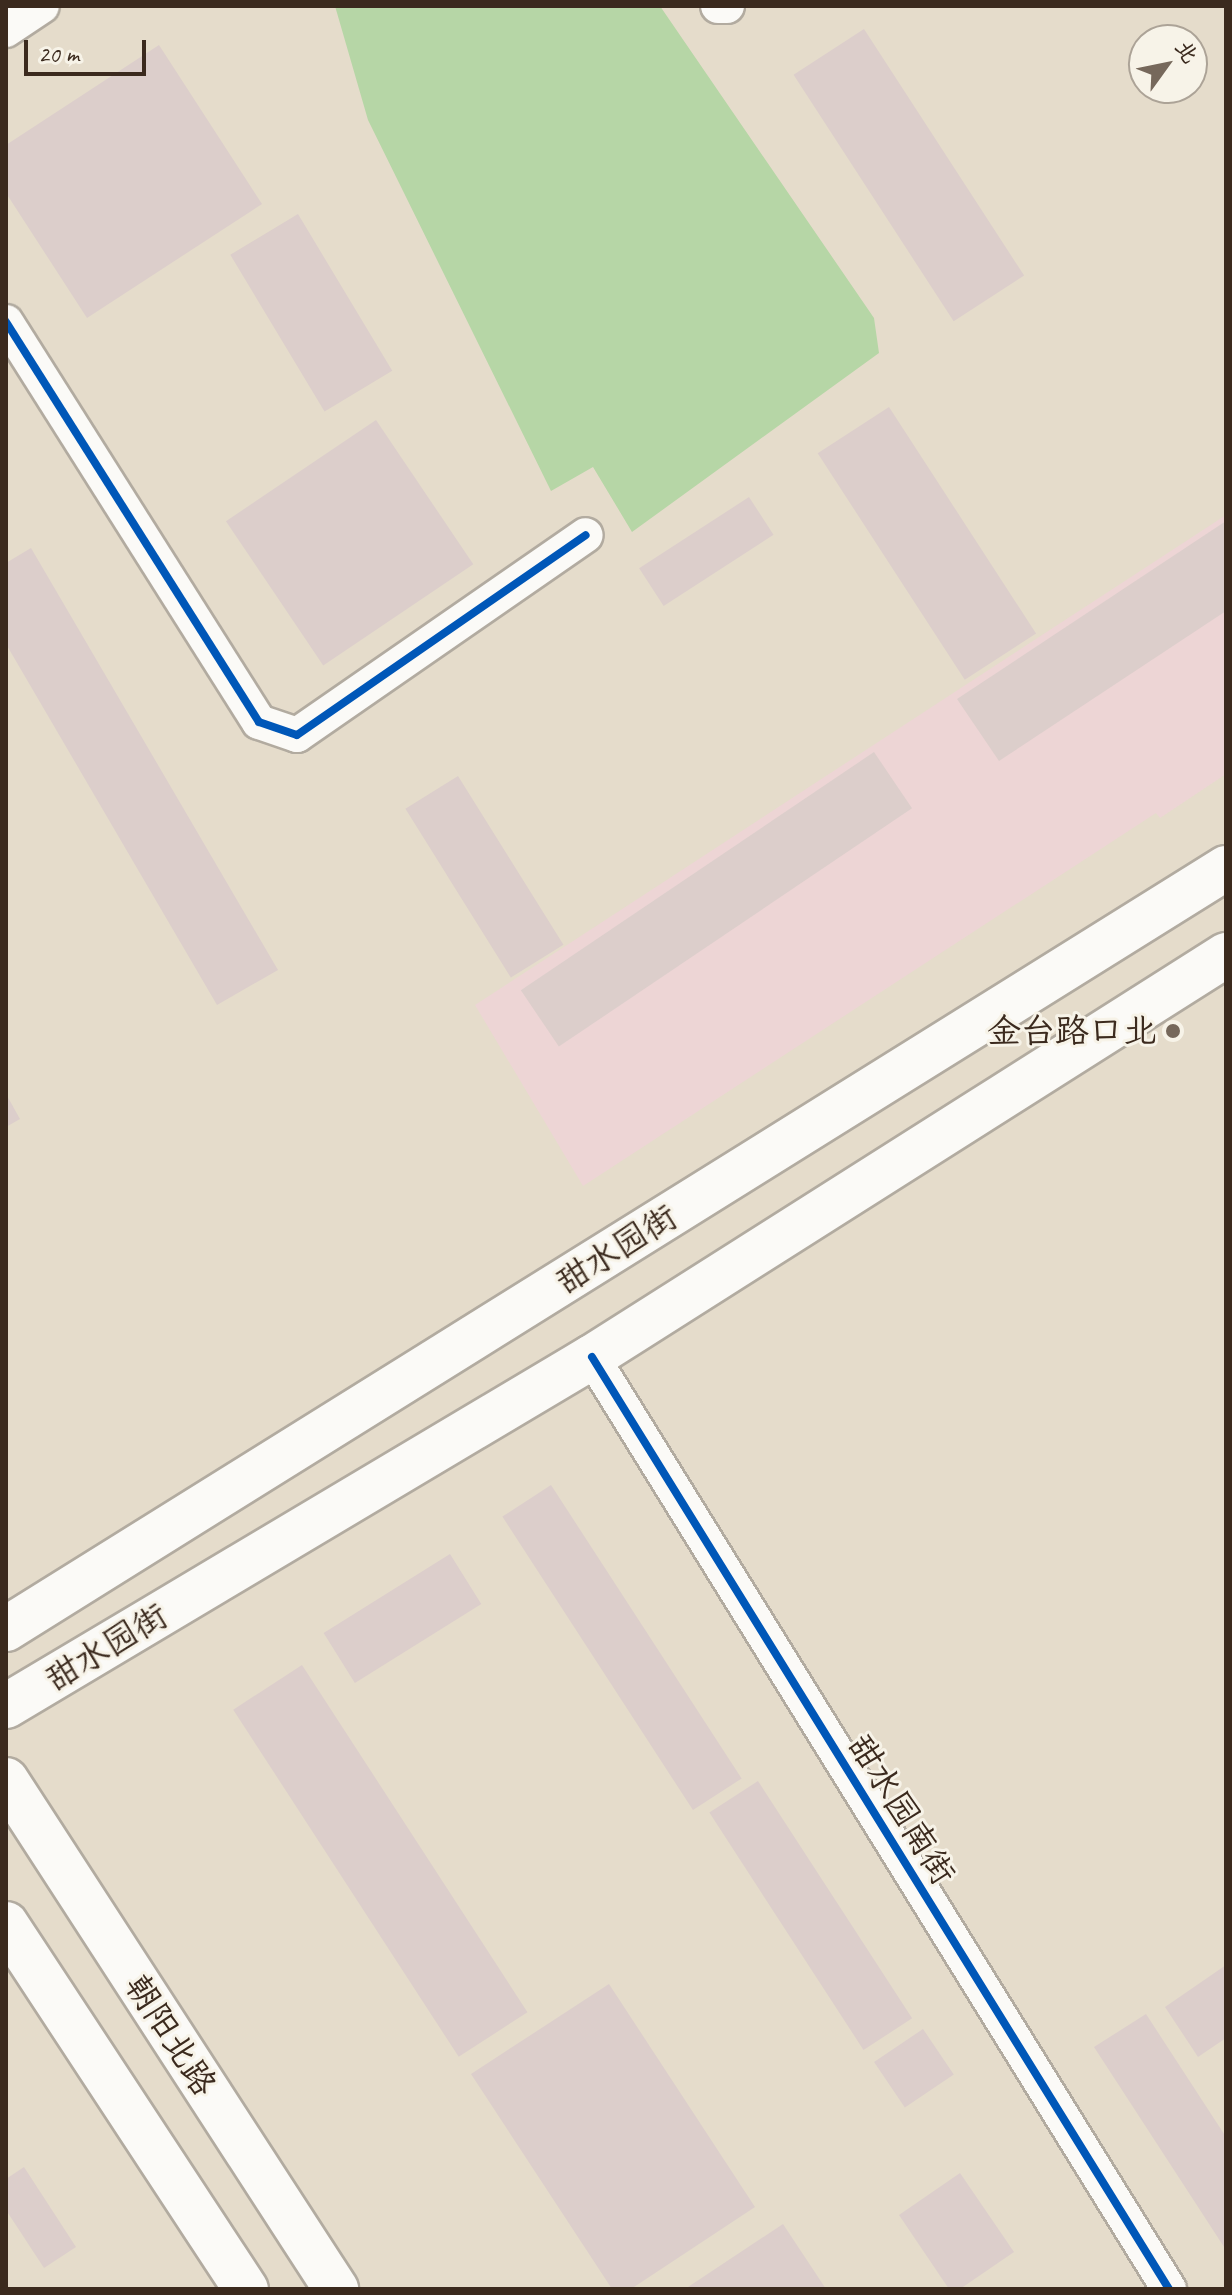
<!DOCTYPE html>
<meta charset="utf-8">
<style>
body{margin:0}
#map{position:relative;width:1232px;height:2295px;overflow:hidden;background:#e5dccb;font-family:Caveat,"LXGW WenKai TC",sans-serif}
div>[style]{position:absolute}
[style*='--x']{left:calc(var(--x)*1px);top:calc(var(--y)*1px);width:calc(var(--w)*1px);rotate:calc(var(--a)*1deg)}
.built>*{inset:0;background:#edd5d5}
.green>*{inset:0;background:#b6d6a6}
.building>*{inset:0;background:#dccecb;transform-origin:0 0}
.roads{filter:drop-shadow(2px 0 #b2aba0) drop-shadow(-2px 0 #b2aba0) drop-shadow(0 2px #b2aba0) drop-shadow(0 -2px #b2aba0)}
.minor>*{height:34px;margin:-17px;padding:0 17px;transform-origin:17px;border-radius:17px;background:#fbfaf7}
.primary>*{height:44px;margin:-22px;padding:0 22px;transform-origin:22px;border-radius:22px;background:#fbfaf7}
.cycleway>*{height:8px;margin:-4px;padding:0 4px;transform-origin:4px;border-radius:4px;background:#0057b8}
.dots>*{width:22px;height:22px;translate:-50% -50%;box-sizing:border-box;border:4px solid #f7f3e8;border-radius:50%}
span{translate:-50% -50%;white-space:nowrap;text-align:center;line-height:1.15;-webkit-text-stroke:6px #f7f3e8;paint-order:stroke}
.poi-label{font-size:34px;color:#3b2a1e}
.right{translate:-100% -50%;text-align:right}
.street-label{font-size:34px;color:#3b2a1e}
.frame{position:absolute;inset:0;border:8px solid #3b2a1e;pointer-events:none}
.north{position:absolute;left:1128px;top:24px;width:80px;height:80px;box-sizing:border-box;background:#f7f3e8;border:2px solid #aca397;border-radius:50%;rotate:57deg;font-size:22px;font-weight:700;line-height:32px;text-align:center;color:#3b2a1e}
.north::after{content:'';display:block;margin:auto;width:28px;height:36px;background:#76685b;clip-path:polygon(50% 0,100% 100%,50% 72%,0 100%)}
.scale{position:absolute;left:24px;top:40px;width:122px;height:36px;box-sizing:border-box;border:4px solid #3b2a1e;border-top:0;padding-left:10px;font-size:24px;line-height:28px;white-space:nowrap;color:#3b2a1e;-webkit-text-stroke:6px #f7f3e8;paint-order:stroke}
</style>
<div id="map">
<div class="built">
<div style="clip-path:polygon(1226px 515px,1226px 774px,1160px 818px,1156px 813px,583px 1186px,475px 1005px)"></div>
</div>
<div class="green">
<div style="clip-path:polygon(335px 6px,660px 6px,874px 318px,879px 353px,632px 532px,593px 467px,551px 491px,368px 120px)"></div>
</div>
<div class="building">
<div style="left:864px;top:29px;width:294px;height:84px;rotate:57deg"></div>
<div style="clip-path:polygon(159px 45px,262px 204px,87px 318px,6px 193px,6px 145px)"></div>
<div style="left:298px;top:214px;width:183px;height:79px;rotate:59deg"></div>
<div style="left:889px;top:407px;width:270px;height:85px;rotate:57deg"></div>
<div style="left:376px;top:420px;width:174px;height:181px;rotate:56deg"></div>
<div style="left:749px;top:497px;width:45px;height:131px;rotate:57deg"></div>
<div style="clip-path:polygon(1226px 521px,1226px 611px,999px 761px,957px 699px)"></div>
<div style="clip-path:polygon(31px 548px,278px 970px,217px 1005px,6px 644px,6px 563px)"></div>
<div style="left:874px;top:752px;width:68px;height:426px;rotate:56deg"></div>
<div style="left:458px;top:776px;width:199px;height:62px;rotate:58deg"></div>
<div style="clip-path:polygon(6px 1094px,20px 1119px,6px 1127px)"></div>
<div style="left:551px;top:1485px;width:350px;height:58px;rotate:57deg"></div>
<div style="left:450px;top:1554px;width:59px;height:149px;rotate:58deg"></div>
<div style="left:302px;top:1665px;width:414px;height:82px;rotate:57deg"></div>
<div style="left:758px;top:1781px;width:283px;height:58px;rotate:57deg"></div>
<div style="clip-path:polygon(1226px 1965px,1226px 2038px,1198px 2057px,1165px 2007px)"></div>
<div style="clip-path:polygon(609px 1984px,755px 2207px,631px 2289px,612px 2289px,471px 2074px)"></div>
<div style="clip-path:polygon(1146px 2014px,1226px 2137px,1226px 2250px,1094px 2047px)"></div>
<div style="left:923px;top:2029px;width:55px;height:59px;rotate:56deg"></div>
<div style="clip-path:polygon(24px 2167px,76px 2247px,44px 2268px,6px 2210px,6px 2179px)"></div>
<div style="clip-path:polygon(960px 2173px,1014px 2252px,960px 2289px,949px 2289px,899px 2215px)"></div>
<div style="clip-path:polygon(783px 2224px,826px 2289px,685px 2289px)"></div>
</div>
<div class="roads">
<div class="minor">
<div style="--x:718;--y:6;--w:9;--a:0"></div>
<div style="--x:6;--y:30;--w:43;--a:-33.7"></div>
<div style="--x:6;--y:322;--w:473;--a:57.7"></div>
<div style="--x:259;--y:722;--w:40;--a:18.9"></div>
<div style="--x:297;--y:735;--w:351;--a:-34.7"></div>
<div style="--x:592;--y:1357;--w:1096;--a:58.24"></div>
</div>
<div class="primary">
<div style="--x:6;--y:1629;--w:1438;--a:-31.95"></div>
<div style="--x:6;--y:1706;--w:682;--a:-30.78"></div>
<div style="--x:592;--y:1357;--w:751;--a:-32.38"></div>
<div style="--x:6;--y:1780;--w:607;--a:57.04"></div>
<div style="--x:6;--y:1924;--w:437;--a:56.7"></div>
</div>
</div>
<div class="cycleway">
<div style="--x:6;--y:322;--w:473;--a:57.7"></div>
<div style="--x:259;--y:722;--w:40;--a:18.9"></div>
<div style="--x:297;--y:735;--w:351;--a:-34.7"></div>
<div style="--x:592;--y:1357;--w:1096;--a:58.24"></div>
</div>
<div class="dots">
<div style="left:1173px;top:1031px;background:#76685b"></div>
</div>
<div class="poi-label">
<span class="right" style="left:1157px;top:1031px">金台路口北</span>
</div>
<div class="street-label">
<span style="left:616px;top:1249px;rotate:-32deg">甜水园街</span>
<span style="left:106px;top:1647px;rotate:-31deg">甜水园街</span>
<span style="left:902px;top:1809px;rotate:58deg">甜水园南街</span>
<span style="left:171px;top:2035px;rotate:57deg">朝阳北路</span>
</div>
<div class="frame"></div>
<div class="north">北</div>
<div class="scale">20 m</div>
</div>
